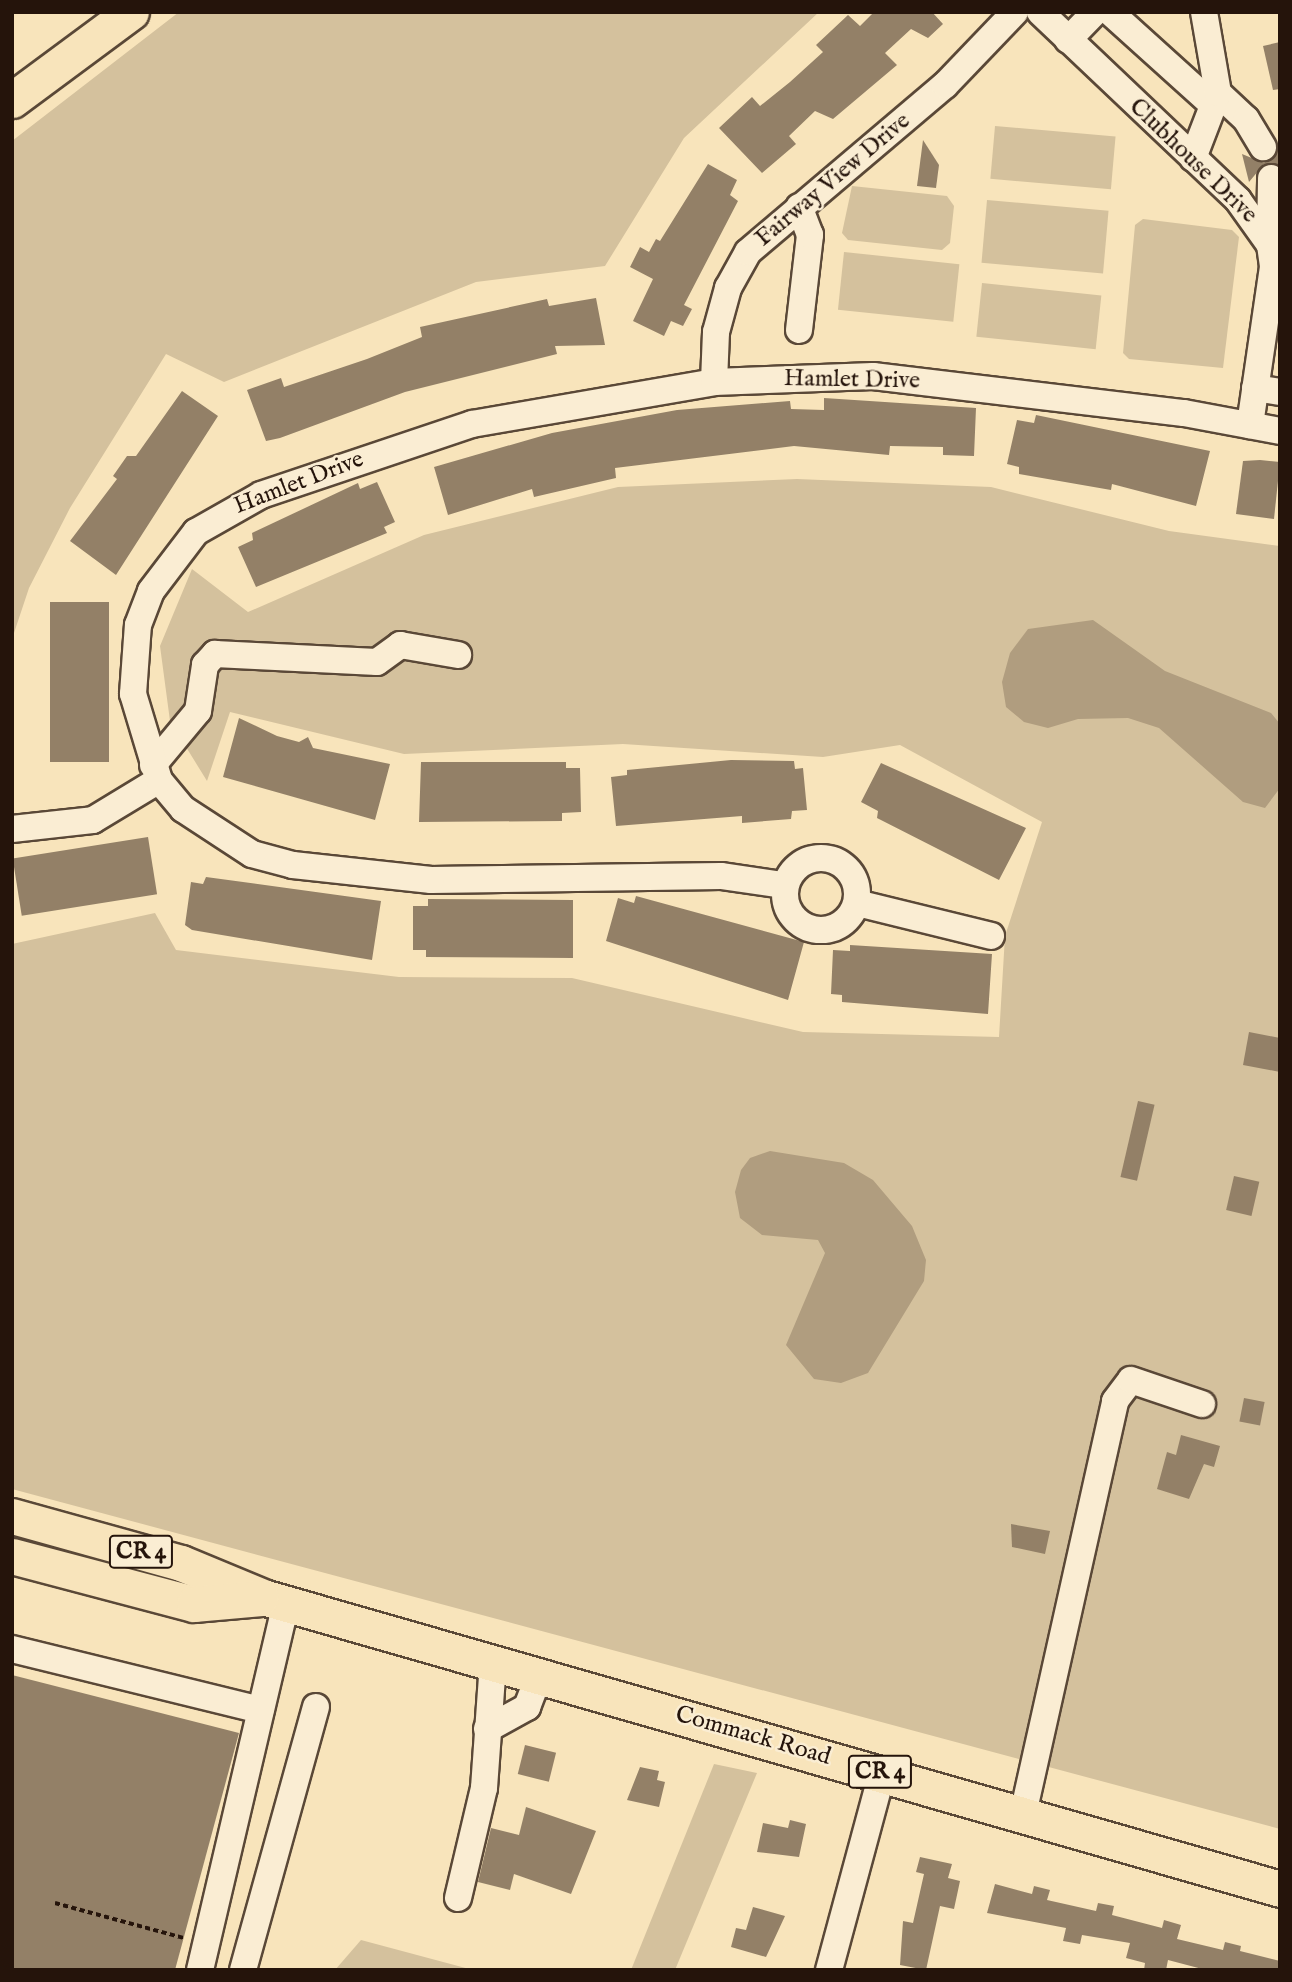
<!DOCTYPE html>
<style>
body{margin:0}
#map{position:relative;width:1292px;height:1982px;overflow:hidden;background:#f8e4bb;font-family:"IM FELL English",serif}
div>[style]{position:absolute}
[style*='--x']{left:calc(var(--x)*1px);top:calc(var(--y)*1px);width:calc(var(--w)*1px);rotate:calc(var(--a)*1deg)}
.green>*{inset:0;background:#d4c19d;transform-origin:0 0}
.water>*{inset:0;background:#b09d7f}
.building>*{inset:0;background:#938067;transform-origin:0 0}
.path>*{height:3.5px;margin-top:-1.75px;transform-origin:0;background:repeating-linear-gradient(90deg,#25140b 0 5px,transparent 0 8.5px)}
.roads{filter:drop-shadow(2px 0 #5a4837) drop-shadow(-2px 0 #5a4837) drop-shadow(0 2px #5a4837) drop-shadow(0 -2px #5a4837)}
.minor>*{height:26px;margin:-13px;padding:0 13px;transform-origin:13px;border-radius:13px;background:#faedd3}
.minor>.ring{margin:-13px;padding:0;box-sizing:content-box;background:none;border:26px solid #faedd3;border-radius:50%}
.major>*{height:35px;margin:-17.5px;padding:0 17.5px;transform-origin:17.5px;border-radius:17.5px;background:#f8e4bb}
span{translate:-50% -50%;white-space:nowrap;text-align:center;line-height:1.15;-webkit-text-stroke:5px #faedd3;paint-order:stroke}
.shield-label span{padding:2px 5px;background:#faedd3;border:2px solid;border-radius:5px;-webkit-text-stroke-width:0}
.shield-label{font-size:23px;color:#25140b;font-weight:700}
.street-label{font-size:24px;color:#25140b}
.frame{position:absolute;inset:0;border:14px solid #25140b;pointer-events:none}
</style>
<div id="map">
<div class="green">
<div style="clip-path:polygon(179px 12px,819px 12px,684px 138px,605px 266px,476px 282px,224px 382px,166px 354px,70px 508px,29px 588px,12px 639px,12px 141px)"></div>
<div style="left:995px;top:126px;width:121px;height:53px;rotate:5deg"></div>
<div style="clip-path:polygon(852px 186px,947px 196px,954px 206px,950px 243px,942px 250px,848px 240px,842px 233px)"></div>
<div style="left:987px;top:200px;width:122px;height:63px;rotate:5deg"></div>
<div style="clip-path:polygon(1143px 219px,1232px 230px,1239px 237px,1223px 368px,1129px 359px,1123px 353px,1135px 225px)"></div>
<div style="left:844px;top:252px;width:116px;height:58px;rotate:6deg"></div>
<div style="left:982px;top:283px;width:120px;height:54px;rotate:6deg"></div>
<div style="clip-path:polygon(797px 479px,991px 487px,1169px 531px,1280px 546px,1280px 1829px,12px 1489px,12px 944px,155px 913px,176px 950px,399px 977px,572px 978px,803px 1032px,999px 1037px,1005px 936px,1042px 822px,900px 745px,823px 757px,623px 744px,404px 754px,230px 712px,207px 781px,170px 721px,160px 646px,192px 569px,248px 612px,424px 535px,618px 487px)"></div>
<div style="clip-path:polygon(714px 1764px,757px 1773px,675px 1970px,631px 1970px)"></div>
<div style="clip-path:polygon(361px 1940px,473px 1970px,335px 1970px)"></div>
</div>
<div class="water">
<div style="clip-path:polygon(1093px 620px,1165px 671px,1271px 713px,1280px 724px,1280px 788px,1265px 808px,1243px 802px,1159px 728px,1128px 718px,1078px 719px,1048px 728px,1024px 722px,1006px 707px,1002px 682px,1010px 653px,1028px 629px)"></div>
<div style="clip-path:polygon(770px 1151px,844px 1163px,873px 1180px,912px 1226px,926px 1260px,924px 1281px,868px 1373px,841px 1383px,814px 1379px,786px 1345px,825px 1253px,818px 1240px,762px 1235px,740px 1218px,735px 1192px,741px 1170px,750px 1158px)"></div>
</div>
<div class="building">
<div style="clip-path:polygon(874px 12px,932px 12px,943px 24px,928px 38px,911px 29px,885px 53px,897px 65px,833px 119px,815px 111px,789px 136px,796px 144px,762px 173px,719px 128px,752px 97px,760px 106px,790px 82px,823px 52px,816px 45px,848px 15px,860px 26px)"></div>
<div style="clip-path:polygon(1280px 42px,1280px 89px,1273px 90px,1263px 46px)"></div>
<div style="clip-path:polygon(923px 140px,939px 165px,936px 188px,917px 186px)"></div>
<div style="clip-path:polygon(1280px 145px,1280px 165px,1264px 164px,1249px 182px,1242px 154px,1264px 163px)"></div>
<div style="clip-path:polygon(708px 164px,737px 180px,730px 195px,738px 201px,684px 305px,692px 309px,683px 326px,671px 321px,664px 336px,633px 321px,653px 279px,630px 267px,640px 247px,649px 252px,656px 239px,660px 241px)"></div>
<div style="clip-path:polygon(596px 298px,605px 345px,555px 346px,557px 354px,405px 392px,280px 438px,266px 441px,247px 390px,281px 378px,284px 387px,367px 359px,422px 337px,420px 327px,547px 299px,549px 306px)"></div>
<div style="clip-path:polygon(182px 391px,218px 416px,116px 575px,70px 541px,117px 479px,113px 476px,127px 456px,136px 456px)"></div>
<div style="clip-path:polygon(824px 398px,976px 408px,974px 456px,943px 455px,943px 447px,890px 446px,889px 455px,794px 446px,615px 468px,616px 478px,534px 497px,532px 489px,448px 515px,434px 467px,552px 433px,677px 410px,790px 401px,791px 409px,824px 410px)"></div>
<div style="clip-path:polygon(1036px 415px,1210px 451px,1196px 506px,1112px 484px,1111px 490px,1019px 474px,1019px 467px,1007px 464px,1017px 420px,1034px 423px)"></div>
<div style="clip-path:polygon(1260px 460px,1280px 462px,1274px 519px,1236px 514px,1243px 461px)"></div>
<div style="clip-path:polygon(377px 482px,395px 522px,384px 527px,387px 533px,256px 587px,238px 547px,253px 540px,252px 533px,358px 483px,360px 489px)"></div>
<div style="left:50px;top:602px;width:59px;height:160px"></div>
<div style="clip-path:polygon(239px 718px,277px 736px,299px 742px,308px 737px,313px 748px,390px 764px,375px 820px,223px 777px)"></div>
<div style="clip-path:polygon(731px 760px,794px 761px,795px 769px,803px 768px,807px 810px,792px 811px,791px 819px,742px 823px,742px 816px,616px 826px,611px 777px,627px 775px,627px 770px)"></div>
<div style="clip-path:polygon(421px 762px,566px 762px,566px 768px,580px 768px,581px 812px,562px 813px,562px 821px,419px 822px)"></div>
<div style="clip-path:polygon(881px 763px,1026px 828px,999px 880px,877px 818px,878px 811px,861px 802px)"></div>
<div style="left:148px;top:837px;width:58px;height:137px;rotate:81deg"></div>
<div style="clip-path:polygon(206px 877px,381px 901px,372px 960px,192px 930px,185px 925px,191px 882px,203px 884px)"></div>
<div style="clip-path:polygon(636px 896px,804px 942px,788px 1000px,606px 941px,618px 898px,634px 903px)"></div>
<div style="clip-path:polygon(428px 899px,573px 900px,573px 958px,426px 957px,426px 950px,413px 950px,413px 906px,428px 906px)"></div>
<div style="clip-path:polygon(850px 945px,992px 954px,988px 1014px,842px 1002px,842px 995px,831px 994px,833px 950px,850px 951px)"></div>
<div style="clip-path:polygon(1249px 1032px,1280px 1038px,1280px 1072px,1243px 1065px)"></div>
<div style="left:1138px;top:1101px;width:17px;height:78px;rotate:13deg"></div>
<div style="left:1234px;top:1176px;width:26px;height:35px;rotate:13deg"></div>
<div style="left:1244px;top:1398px;width:21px;height:24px;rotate:11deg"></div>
<div style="clip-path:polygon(1181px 1435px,1220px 1446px,1214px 1467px,1204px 1464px,1189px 1499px,1157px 1489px,1167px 1452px,1176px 1455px)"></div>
<div style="clip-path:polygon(1011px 1524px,1050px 1531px,1045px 1554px,1012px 1547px)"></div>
<div style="clip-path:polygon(12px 1675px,239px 1733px,175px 1970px,12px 1970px)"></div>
<div style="left:525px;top:1745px;width:32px;height:30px;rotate:14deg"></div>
<div style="clip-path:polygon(640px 1767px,659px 1771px,657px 1780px,665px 1782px,659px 1807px,627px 1800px)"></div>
<div style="clip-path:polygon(526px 1807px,596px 1831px,571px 1894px,514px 1874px,510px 1890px,478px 1882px,491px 1828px,519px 1835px)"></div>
<div style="clip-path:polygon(790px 1820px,806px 1824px,799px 1857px,757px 1852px,763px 1823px,788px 1828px)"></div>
<div style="clip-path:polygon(920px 1857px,952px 1864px,948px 1878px,960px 1881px,954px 1909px,940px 1906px,926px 1970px,900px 1965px,903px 1921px,913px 1923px,924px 1874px,916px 1872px)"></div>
<div style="clip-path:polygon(995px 1884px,1032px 1894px,1034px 1886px,1050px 1890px,1047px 1900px,1096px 1911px,1098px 1903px,1114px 1906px,1112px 1915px,1162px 1928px,1164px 1920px,1181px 1925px,1177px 1939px,1223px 1950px,1225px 1942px,1241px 1946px,1240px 1951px,1280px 1961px,1280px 1970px,1206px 1970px,1168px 1960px,1166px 1970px,1144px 1970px,1145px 1963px,1126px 1958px,1130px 1943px,1082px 1935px,1080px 1944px,1063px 1941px,1066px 1928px,987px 1913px)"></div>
<div style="clip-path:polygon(753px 1907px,785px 1916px,766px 1957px,731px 1947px,736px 1928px,746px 1930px)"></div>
</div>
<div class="path">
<div style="--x:55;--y:1903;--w:134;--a:15.2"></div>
</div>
<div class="roads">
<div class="minor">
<div style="--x:1040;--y:12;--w:273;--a:43.5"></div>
<div style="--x:1238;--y:200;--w:55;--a:54.6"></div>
<div style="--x:1270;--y:245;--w:22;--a:82"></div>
<div style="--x:1273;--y:267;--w:160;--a:98.3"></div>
<div style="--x:1110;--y:12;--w:139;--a:42.1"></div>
<div style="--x:1068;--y:40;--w:39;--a:-46"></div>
<div style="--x:1218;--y:93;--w:38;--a:43"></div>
<div style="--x:1246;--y:119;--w:33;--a:59"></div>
<div style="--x:1193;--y:158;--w:70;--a:-69"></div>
<div style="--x:1218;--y:93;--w:82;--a:-99.8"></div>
<div style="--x:1270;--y:245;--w:67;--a:-89.1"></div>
<div style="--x:799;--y:330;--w:96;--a:-83.4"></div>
<div style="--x:810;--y:235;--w:30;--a:-111"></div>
<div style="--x:714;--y:382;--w:50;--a:-87.7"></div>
<div style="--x:716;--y:332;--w:46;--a:-74.7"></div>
<div style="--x:728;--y:288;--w:41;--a:-60.9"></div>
<div style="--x:748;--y:252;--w:258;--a:-40.3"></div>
<div style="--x:945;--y:85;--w:101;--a:-46.2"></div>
<div style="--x:1255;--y:388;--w:25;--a:9"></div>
<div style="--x:153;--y:765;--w:70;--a:-50.2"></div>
<div style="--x:198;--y:711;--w:47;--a:-81.3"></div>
<div style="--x:205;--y:665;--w:15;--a:-48"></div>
<div style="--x:215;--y:654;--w:162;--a:2.8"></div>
<div style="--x:377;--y:662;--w:29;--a:-36"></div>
<div style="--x:400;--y:645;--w:59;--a:9.8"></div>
<div style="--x:12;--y:829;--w:81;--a:-6.3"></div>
<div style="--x:93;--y:820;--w:77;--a:-31.2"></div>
<div class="ring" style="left:785px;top:858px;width:46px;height:46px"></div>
<div style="--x:783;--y:885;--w:63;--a:-171.7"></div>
<div style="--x:721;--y:876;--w:290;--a:179.2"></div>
<div style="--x:431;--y:880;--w:139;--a:-173.8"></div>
<div style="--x:293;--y:865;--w:42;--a:-165"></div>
<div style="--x:252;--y:854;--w:82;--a:-146.9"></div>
<div style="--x:183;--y:809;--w:38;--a:-130"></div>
<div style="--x:159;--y:780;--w:90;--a:-106.8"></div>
<div style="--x:133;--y:694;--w:69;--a:-85.9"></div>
<div style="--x:138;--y:625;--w:36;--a:-69"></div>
<div style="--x:151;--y:591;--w:74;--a:-52.7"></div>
<div style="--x:196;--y:532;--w:75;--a:-29.6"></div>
<div style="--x:261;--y:495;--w:223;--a:-18.6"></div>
<div style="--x:472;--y:424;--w:246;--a:-9.8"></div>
<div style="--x:714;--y:382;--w:159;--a:-2.2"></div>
<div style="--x:873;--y:376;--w:313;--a:6.8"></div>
<div style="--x:1184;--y:413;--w:98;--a:10.6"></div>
<div style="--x:857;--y:903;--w:138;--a:13.8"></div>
<div style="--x:12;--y:1649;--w:256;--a:13.8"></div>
<div style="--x:487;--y:1729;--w:46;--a:-28.8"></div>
<div style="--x:527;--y:1707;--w:34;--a:-69"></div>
<div style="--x:1023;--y:1814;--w:423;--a:-77.4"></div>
<div style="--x:1115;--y:1401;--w:26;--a:-53"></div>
<div style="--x:1131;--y:1380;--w:75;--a:18.7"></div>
<div style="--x:458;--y:1898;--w:113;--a:-76.7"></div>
<div style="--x:484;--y:1788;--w:126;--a:-85.9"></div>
<div style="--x:200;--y:1970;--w:377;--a:-76.8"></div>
<div style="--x:243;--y:1970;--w:273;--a:-74.5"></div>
<div style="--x:829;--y:1970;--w:204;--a:-74.9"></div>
</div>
<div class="major">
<div style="--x:12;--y:100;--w:148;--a:-36.5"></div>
<div style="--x:12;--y:1516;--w:175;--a:15.5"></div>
<div style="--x:181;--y:1563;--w:92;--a:22.4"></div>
<div style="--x:266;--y:1598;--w:1055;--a:16.01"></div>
<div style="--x:12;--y:1556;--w:188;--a:14.8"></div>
<div style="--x:194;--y:1604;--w:67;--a:-5.1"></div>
</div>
</div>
<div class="shield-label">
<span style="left:141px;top:1552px">CR 4</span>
<span style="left:880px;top:1772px">CR 4</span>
</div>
<div class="street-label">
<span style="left:1193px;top:161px;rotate:44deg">Clubhouse Drive</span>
<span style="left:833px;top:180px;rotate:-40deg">Fairway View Drive</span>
<span style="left:852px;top:380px;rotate:1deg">Hamlet Drive</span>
<span style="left:299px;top:483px;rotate:-21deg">Hamlet Drive</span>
<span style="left:753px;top:1736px;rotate:16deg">Commack Road</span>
</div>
<div class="frame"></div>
</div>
